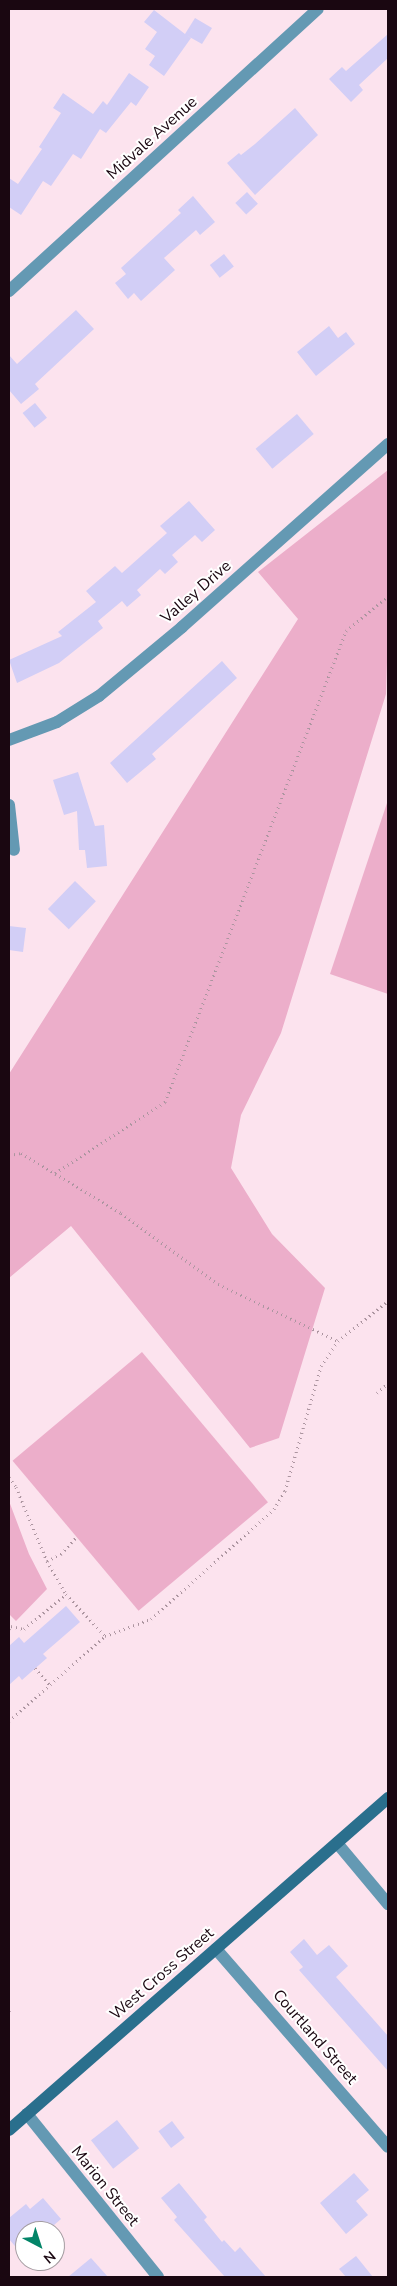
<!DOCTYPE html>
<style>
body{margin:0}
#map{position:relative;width:397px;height:2286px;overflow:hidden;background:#fce3ee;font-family:"Nunito Sans",sans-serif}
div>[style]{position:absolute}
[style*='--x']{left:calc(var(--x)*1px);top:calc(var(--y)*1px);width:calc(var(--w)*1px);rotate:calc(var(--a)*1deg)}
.green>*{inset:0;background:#ecaeca;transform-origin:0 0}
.building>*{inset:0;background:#d2cef6;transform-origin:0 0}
.path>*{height:3px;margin-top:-1.5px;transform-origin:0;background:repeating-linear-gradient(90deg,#ac95a0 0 1px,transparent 0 5px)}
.street>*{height:12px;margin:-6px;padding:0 6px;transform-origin:6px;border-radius:6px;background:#6499b3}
.secondary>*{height:12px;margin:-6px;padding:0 6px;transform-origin:6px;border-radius:6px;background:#2a6f8d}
span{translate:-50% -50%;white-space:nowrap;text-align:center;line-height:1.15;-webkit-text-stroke:4px #fff;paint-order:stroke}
.street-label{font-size:16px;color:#1a0711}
.frame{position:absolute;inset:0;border:10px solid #1a0711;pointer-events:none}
.north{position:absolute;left:15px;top:2221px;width:50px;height:50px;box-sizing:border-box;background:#fff;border:1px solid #a39ca0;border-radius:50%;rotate:140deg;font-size:14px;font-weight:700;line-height:20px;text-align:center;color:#1a0711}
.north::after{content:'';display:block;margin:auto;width:18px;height:22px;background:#038568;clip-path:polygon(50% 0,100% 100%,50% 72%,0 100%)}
</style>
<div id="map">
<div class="green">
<div style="clip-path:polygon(388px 470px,388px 630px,386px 694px,281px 1033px,241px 1115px,231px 1168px,272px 1234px,325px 1288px,279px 1438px,250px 1448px,71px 1226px,9px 1278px,9px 1074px,298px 619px,258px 572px)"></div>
<div style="clip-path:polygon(388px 800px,388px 994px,330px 974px)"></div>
<div style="left:142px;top:1352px;width:196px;height:169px;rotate:50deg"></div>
<div style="clip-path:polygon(9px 1501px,29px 1554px,47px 1589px,16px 1621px,9px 1614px)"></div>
</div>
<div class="building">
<div style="clip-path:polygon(154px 10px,185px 34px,195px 18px,212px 28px,202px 44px,186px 35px,191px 38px,164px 76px,149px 65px,155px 56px,145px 49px,157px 32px,144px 22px)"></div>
<div style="clip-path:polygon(388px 34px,388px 58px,359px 85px,363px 90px,351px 102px,329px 79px,342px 67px,346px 71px)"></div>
<div style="clip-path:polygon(129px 73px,149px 87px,136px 106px,131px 102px,106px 133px,100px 129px,81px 159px,73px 154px,51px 186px,43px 181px,21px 215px,9px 207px,9px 178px,18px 184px,42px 149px,39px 147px,61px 113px,53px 108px,63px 93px,93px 114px,103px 101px,107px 105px)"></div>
<div style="clip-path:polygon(295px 108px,318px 135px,255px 195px,227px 163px,239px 153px,241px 155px,255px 144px)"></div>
<div style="left:247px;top:192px;width:16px;height:16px;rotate:47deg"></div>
<div style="clip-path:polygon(193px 196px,215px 222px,200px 235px,196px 230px,164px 258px,175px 270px,141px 301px,134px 293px,128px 299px,115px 283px,126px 274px,121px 268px,181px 213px,178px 210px)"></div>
<div style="left:224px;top:254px;width:16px;height:18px;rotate:52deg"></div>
<div style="clip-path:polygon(76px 310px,94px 329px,35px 384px,39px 389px,21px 404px,9px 390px,9px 355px,17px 364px)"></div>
<div style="clip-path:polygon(329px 326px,338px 338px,346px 332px,355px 344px,316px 376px,297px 352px)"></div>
<div style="left:35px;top:403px;width:19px;height:16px;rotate:51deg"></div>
<div style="left:297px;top:414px;width:26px;height:54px;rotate:50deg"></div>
<div style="clip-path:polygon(189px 501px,215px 530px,202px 542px,195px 535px,172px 555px,178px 562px,165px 574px,160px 569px,137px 590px,141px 595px,127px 607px,122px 601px,98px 621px,103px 628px,59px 663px,17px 683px,9px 660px,62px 636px,58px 632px,96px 602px,86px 591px,115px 566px,122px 573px,167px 533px,160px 526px)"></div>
<div style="clip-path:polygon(222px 661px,237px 678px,152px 754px,156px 759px,127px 783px,110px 763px)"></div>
<div style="clip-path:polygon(78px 772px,95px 826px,104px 825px,107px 866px,87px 868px,85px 850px,79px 850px,77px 811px,64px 815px,53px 780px)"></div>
<div style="left:75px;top:881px;width:29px;height:39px;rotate:44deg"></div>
<div style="clip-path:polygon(9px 926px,26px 928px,23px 952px,9px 950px)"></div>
<div style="clip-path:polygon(66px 1606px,80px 1622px,43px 1654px,47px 1658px,22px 1680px,19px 1676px,9px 1685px,9px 1646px,19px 1637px,24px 1643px)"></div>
<div style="clip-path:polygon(304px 1939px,317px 1955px,329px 1945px,348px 1966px,336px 1977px,388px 2036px,388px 2071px,299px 1970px,303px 1967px,290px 1952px)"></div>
<div style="left:117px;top:2120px;width:36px;height:33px;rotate:52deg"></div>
<div style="left:172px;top:2121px;width:21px;height:17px;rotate:53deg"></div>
<div style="clip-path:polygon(354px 2173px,369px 2190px,356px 2201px,368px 2215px,346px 2234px,320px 2203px)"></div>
<div style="clip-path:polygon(179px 2183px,207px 2217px,204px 2220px,222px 2242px,224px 2240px,235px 2252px,240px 2247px,266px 2277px,225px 2277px,174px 2220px,177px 2217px,161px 2198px)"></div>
<div style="clip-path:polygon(43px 2198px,61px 2219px,47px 2231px,25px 2231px,25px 2258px,9px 2239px,9px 2218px,26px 2204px,30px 2209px)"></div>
<div style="clip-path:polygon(356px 2256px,373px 2277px,346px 2277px,339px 2269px)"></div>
<div style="clip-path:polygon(91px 2258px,108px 2277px,68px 2277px)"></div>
</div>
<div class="path">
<div style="--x:9;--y:1155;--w:12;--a:-9"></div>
<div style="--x:21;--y:1153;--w:117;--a:31"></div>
<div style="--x:121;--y:1213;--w:120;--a:36.2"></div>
<div style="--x:218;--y:1284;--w:133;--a:25.4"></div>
<div style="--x:55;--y:1173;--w:131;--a:-32.8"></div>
<div style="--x:165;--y:1102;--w:505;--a:-68.98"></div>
<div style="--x:346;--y:631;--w:55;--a:-39.8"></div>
<div style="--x:377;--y:1393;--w:15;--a:-42"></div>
<div style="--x:9;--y:1477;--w:12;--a:55"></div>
<div style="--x:16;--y:1487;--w:80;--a:67.3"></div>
<div style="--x:47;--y:1561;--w:38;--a:60"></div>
<div style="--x:66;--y:1594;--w:57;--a:47.1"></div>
<div style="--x:47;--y:1561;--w:16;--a:-27"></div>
<div style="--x:61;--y:1554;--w:24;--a:-48"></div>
<div style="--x:9;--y:1629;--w:4;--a:-56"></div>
<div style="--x:11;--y:1626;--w:13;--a:13"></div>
<div style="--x:24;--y:1629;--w:55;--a:-39.8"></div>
<div style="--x:35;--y:1668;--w:23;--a:49"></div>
<div style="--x:9;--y:1721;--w:128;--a:-41.5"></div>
<div style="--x:105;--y:1636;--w:49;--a:-20.3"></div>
<div style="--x:151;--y:1619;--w:165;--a:-41.8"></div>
<div style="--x:274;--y:1509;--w:21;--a:-59"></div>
<div style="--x:285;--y:1491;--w:130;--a:-73.9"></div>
<div style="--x:321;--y:1366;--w:30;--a:-56"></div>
<div style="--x:338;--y:1341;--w:64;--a:-38.7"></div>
<div style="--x:9;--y:2011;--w:4;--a:-63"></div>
</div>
<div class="street">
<div style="--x:9;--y:291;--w:418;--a:-42.4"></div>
<div style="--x:9;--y:740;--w:51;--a:-20.6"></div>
<div style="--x:57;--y:722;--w:49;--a:-31.8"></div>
<div style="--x:99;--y:696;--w:108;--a:-39.7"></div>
<div style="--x:182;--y:627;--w:276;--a:-41.6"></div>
<div style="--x:9;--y:805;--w:45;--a:83.7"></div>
<div style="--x:337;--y:1843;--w:80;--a:50.1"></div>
<div style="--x:216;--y:1949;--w:262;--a:49"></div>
<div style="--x:27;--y:2114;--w:209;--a:51.2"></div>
</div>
<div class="secondary">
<div style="--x:9;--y:2130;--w:504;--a:-41.22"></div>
</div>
<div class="street-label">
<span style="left:152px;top:138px;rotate:-42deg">Midvale Avenue</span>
<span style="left:196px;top:592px;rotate:-41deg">Valley Drive</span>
<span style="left:162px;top:1974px;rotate:-41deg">West Cross Street</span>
<span style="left:315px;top:2037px;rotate:49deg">Courtland Street</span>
<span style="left:105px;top:2186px;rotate:51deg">Marion Street</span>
</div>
<div class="frame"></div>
<div class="north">N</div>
</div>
